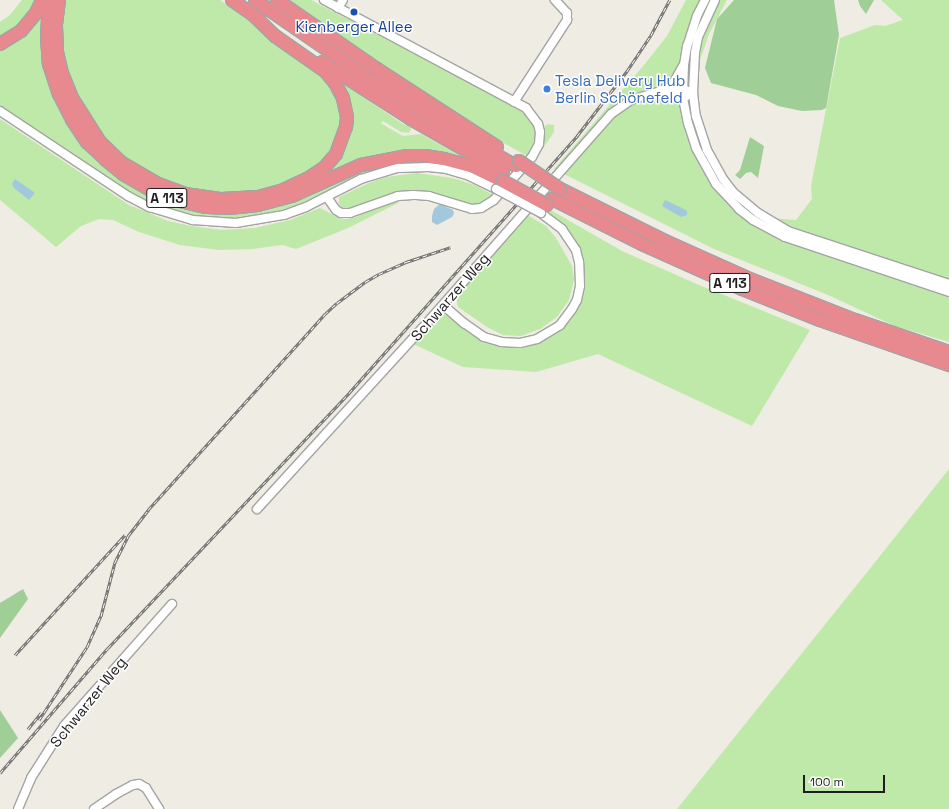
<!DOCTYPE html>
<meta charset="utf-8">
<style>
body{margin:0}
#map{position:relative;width:949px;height:809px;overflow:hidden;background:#eeece3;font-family:"Space Grotesk",sans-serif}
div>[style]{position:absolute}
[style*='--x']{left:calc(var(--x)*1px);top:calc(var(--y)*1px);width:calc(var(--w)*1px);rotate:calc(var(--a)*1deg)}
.grass>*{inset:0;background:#bfe9a8}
.forest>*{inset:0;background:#a0ce97}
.water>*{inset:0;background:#a2c8dd}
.roads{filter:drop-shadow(1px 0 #a4a4a4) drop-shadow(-1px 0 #a4a4a4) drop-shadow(0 1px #a4a4a4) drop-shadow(0 -1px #a4a4a4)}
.minor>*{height:8px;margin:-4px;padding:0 4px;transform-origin:4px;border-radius:4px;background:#fff}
.highway>*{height:12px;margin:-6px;padding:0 6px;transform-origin:6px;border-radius:6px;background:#e7898e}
.rail>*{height:3px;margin-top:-1.5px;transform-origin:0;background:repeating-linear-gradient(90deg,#fff 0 4.5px,#6b6b6b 0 9px);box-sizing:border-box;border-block:1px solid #6b6b6b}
.bridges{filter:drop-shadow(1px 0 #a4a4a4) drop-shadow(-1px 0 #a4a4a4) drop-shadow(0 1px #a4a4a4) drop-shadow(0 -1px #a4a4a4)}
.minor-bridge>*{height:8px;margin:-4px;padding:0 4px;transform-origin:4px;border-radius:4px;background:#fff}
.highway-bridge>*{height:12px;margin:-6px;padding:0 6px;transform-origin:6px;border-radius:6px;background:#e7898e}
.dots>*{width:11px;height:11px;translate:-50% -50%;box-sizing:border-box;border:2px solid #fff;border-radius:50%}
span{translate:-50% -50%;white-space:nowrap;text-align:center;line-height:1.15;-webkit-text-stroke:3px #fff;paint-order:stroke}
.shield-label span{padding:1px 3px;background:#fff;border:1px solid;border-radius:3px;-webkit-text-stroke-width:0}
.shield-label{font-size:14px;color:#1d1d1d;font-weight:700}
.transit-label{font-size:15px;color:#164399}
.shop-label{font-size:15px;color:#366cbe}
.left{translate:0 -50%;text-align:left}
.street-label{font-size:15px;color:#1d1d1d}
.scale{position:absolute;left:803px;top:775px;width:82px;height:18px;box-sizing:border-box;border:2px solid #1d1d1d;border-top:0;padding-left:5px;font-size:12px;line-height:14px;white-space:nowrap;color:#1d1d1d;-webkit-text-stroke:3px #fff;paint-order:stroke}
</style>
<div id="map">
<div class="grass">
<div style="clip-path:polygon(22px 0,41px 0,29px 20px,0 40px,0 22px,10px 15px)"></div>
<div style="clip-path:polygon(63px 0,220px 0,282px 44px,333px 85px,343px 120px,331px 157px,294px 183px,238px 196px,191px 192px,141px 171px,107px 144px,76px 99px,63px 57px,60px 22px)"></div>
<div style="clip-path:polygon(290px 0,311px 0,517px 108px,527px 115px,535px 130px,535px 139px,531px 151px,527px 156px,479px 129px,404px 80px)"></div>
<div style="clip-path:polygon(686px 0,727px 0,709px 34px,695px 75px,697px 102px,703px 128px,712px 152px,724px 174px,750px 204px,770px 218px,796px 220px,812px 199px,811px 186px,840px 38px,875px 25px,885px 26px,903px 20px,881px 0,949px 0,949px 342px,895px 326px,828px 295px,714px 249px,554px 169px,644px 65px,667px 36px)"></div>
<div style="clip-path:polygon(43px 10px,94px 157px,124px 182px,169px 204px,194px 211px,216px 214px,261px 212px,296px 202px,367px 170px,385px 165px,407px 162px,432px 163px,464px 169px,488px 179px,487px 181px,432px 164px,414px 163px,388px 166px,370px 172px,312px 201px,284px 212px,243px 220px,194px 217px,159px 208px,139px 199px,107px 179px,0 107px,0 47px)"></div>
<div style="clip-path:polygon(342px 83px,403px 124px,410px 126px,411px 129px,409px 133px,401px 132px,383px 121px,381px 123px,387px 127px,403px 136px,421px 134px,465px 159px,441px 154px,316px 180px,342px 154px,348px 140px,350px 131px)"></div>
<div style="clip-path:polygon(0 119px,129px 205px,168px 221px,191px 226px,222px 230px,255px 228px,290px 220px,320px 208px,341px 219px,348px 219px,356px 217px,375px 208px,392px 202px,400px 202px,348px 228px,296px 249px,282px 245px,253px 249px,219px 250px,180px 245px,139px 232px,113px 220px,99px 219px,81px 226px,56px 247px,0 200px)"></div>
<div style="clip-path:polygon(548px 124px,554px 125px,554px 132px,535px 160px,544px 139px,542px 128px)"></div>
<div style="clip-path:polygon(417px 173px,452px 178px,475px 185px,493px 195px,488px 200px,476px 204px,390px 195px,348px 209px,342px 208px,339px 204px,339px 197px,369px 183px,386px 177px)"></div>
<div style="clip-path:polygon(547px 208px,622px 251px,699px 285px,810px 330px,752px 426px,598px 354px,536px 372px,463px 367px,411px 343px,440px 314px,452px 316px,511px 346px,524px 347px,542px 340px,560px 328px,573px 314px,583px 290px,568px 232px,556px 219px,545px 212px)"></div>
<div style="clip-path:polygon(527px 215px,546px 226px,556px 238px,572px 266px,574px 280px,569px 300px,557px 317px,540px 329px,521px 336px,503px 335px,487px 327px,458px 307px,457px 301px,459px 290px)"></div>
<div style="clip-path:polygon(949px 469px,949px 809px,677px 809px,876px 561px)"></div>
</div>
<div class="forest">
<div style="clip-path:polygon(734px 0,834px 0,839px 35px,826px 108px,822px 110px,802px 111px,778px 106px,756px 95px,711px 83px,705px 68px,717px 19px)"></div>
<div style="clip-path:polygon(858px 0,874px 0,866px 14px,860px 6px)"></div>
<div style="clip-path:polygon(750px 137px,764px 146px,758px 178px,751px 172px,746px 173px,740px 179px,735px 175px,740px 170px)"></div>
<div style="clip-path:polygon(23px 589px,28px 599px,0 638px,0 603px)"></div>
<div style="clip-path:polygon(0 710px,18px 738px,0 758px)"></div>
</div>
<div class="water">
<div style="clip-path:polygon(15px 179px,35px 193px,29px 200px,14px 188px,12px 184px)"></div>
<div style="clip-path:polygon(665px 200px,684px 209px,687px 211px,687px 215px,681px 217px,662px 206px)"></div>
<div style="clip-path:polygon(440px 204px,453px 210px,454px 214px,452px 217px,437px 225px,432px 222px,432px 216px,434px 209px)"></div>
</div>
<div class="roads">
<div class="minor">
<div style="--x:324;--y:0;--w:229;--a:28.1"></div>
<div style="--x:526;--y:108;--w:20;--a:53"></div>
<div style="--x:538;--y:124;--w:8;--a:76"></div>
<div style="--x:540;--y:132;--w:12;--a:95"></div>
<div style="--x:539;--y:144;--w:15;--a:118"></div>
<div style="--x:532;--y:157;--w:57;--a:131.5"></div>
<div style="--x:494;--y:200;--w:15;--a:148"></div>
<div style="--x:481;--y:208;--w:9;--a:174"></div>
<div style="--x:472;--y:209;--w:45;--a:-163.2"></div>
<div style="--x:429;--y:196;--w:16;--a:-176"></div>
<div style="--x:413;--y:195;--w:15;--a:176"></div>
<div style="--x:398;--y:196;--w:51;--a:160.5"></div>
<div style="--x:350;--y:213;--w:9;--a:180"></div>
<div style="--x:341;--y:213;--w:6;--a:-149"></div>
<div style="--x:336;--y:210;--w:16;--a:-125"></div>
<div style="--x:705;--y:0;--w:18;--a:117"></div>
<div style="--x:697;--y:16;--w:32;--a:108"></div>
<div style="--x:687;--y:46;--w:19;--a:99"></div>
<div style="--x:684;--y:65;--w:33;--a:92"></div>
<div style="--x:683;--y:98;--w:25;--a:79"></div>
<div style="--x:688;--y:123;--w:26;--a:72"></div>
<div style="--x:696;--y:148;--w:41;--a:60.9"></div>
<div style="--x:716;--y:184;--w:34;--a:47"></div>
<div style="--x:739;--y:209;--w:18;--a:38"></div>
<div style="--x:753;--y:220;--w:36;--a:28"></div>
<div style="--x:785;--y:237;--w:173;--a:18.5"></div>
<div style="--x:715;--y:0;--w:41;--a:114.7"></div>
<div style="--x:698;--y:37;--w:16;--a:101"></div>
<div style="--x:695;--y:53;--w:40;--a:92.9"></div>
<div style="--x:693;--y:93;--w:23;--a:83"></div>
<div style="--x:696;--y:116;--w:36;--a:72"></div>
<div style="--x:707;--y:150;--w:33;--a:61"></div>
<div style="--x:723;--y:179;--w:16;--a:52"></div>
<div style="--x:733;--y:192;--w:33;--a:40"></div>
<div style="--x:758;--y:213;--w:35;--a:31"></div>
<div style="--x:788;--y:231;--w:169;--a:18.2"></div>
<div style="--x:338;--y:8;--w:9;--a:-58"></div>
<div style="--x:664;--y:89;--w:12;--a:-35"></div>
<div style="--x:674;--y:82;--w:18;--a:-61"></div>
<div style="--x:656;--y:95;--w:27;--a:6"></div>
<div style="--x:683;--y:98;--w:4;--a:-27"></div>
<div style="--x:514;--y:102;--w:98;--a:-57.1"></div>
<div style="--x:567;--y:20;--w:7;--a:-90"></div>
<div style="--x:567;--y:13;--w:18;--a:-133"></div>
<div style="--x:0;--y:111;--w:154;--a:33.6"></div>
<div style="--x:128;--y:196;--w:24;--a:28"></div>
<div style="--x:149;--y:207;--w:46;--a:16.5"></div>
<div style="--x:193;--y:220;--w:43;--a:4"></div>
<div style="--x:236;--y:223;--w:49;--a:-9.5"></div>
<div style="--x:284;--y:215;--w:23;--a:-20"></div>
<div style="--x:306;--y:207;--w:62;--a:-27"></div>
<div style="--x:361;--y:179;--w:39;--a:-17"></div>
<div style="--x:398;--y:168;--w:30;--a:-2"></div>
<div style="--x:428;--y:167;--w:18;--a:6"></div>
<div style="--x:446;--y:169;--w:22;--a:16"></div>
<div style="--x:467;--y:175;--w:32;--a:26"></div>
<div style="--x:443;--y:305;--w:28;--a:41"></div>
<div style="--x:464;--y:323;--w:24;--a:35"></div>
<div style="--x:484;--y:337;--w:18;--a:16"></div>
<div style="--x:501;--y:342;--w:19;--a:3"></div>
<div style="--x:520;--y:343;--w:17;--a:-13"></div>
<div style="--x:537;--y:339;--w:27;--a:-31"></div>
<div style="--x:560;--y:325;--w:20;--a:-53"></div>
<div style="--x:572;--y:309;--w:10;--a:-61"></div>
<div style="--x:577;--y:300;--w:14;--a:-78"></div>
<div style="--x:580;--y:286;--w:24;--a:-92"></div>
<div style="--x:579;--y:262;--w:12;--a:-104"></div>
<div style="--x:576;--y:250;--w:25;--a:-124"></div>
<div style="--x:562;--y:229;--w:26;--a:-143"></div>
<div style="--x:257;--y:509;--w:251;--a:-47.6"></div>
<div style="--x:426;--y:324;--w:280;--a:-48.6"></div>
<div style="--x:611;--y:114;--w:24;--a:-35"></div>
<div style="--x:631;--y:100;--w:30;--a:-17"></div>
<div style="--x:660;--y:91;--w:23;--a:-5"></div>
<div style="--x:683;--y:89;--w:11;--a:22"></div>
<div style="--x:18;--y:809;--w:34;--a:-67"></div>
<div style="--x:31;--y:778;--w:62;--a:-57.6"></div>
<div style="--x:64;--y:726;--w:163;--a:-48.5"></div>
<div style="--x:94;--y:809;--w:27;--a:-34"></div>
<div style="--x:116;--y:794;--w:19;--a:-28"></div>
<div style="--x:133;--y:785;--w:6;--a:-9"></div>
<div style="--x:139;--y:784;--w:8;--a:30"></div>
<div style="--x:146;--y:788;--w:25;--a:58"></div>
</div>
<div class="highway">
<div style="--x:49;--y:0;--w:37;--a:93"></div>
<div style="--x:47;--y:37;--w:27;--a:86"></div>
<div style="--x:49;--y:64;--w:32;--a:72"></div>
<div style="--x:59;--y:94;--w:29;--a:63"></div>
<div style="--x:72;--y:120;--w:27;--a:56"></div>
<div style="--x:87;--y:142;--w:26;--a:43"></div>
<div style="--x:106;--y:160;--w:22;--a:39"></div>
<div style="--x:123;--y:174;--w:38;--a:30"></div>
<div style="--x:156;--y:193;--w:16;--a:22"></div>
<div style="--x:171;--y:199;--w:36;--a:13"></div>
<div style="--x:206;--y:207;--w:23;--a:2"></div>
<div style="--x:229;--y:208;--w:29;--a:-6"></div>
<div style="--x:258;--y:205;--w:35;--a:-15"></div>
<div style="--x:292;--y:196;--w:76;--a:-24.2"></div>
<div style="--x:361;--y:165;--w:47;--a:-11.1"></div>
<div style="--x:407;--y:156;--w:18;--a:0"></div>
<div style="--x:425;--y:156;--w:19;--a:9"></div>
<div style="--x:444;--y:159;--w:31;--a:15"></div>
<div style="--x:474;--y:167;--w:32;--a:26"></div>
<div style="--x:59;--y:0;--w:26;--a:97"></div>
<div style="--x:56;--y:26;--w:26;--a:88"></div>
<div style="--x:57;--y:52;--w:22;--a:77"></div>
<div style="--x:62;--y:73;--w:27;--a:68"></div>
<div style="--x:72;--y:98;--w:52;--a:57.5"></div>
<div style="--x:100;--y:142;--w:30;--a:44"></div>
<div style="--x:122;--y:163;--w:42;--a:30.3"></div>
<div style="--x:158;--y:184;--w:29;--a:20"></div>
<div style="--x:185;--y:194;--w:37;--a:8"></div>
<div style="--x:222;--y:199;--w:36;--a:-3"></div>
<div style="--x:258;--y:197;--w:24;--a:-15"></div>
<div style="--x:281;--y:191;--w:29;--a:-25"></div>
<div style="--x:307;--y:179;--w:20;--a:-33"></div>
<div style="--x:324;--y:168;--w:18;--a:-49"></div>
<div style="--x:336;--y:154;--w:29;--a:-70"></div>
<div style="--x:346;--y:127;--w:10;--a:-84"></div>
<div style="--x:347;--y:117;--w:19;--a:-102"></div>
<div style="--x:343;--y:98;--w:17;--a:-118"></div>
<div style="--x:335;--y:83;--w:16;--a:-130"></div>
<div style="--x:325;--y:71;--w:61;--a:-145"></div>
<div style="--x:275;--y:36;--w:32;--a:-136"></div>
<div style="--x:232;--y:0;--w:33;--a:35"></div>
<div style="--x:255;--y:0;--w:141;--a:34.6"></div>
<div style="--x:371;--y:80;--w:102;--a:31.3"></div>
<div style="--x:458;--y:133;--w:67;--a:29.6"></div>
<div style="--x:277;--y:0;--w:121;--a:34.6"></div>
<div style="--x:377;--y:69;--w:143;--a:33"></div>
<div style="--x:0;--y:44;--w:25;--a:-32"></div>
<div style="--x:21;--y:31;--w:23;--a:-50"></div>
<div style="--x:36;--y:13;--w:14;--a:-65"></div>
<div style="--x:322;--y:62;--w:106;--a:32.6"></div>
<div style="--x:411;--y:119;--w:106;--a:29.9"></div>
<div style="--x:560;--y:189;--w:117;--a:26.3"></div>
<div style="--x:665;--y:241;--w:88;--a:24.2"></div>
<div style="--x:745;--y:277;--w:118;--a:21.4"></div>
<div style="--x:855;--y:320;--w:99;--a:18.8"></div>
<div style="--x:552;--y:199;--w:103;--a:26.6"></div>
<div style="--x:644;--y:245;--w:107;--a:24.2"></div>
<div style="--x:742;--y:289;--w:84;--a:21.7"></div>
<div style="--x:820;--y:320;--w:137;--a:19.2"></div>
</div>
</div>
<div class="rail">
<div style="--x:15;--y:655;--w:163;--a:-47.5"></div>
<div style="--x:39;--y:720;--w:87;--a:-56.7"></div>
<div style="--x:87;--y:647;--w:34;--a:-66"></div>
<div style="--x:101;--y:616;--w:56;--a:-75.5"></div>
<div style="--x:115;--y:562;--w:29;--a:-63"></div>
<div style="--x:128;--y:536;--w:33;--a:-52"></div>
<div style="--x:148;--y:510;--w:264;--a:-47.9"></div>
<div style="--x:325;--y:314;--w:16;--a:-43"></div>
<div style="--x:337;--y:303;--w:35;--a:-37"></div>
<div style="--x:365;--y:282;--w:16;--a:-30"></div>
<div style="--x:379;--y:274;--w:30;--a:-24"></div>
<div style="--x:406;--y:262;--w:47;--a:-18.4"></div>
<div style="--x:28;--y:729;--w:21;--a:-51"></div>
<div style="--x:0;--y:773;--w:165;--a:-49.2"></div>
<div style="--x:108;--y:648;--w:351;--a:-46.6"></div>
<div style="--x:349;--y:393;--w:344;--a:-48.4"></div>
<div style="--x:577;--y:136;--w:82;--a:-52.4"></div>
<div style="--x:627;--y:71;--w:43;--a:-56.3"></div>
<div style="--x:651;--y:35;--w:40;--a:-62"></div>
</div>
<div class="bridges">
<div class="minor-bridge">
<div style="--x:496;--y:189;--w:51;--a:28.1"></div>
</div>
<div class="highway-bridge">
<div style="--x:519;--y:161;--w:50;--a:34.3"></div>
<div style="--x:503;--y:181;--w:50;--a:28.6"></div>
</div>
</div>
<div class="dots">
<div style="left:354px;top:12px;background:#1a4fb4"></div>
<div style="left:547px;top:89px;background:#3f7fe0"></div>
</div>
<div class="shield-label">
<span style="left:167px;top:198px">A 113</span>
<span style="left:730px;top:283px">A 113</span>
</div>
<div class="transit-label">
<span style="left:354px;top:27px">Kienberger Allee</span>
</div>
<div class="shop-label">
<span class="left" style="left:555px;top:89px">Tesla Delivery Hub<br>Berlin Schönefeld</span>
</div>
<div class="street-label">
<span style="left:450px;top:297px;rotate:-49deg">Schwarzer Weg</span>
<span style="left:88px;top:702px;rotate:-51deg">Schwarzer Weg</span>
</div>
<div class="scale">100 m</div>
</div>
